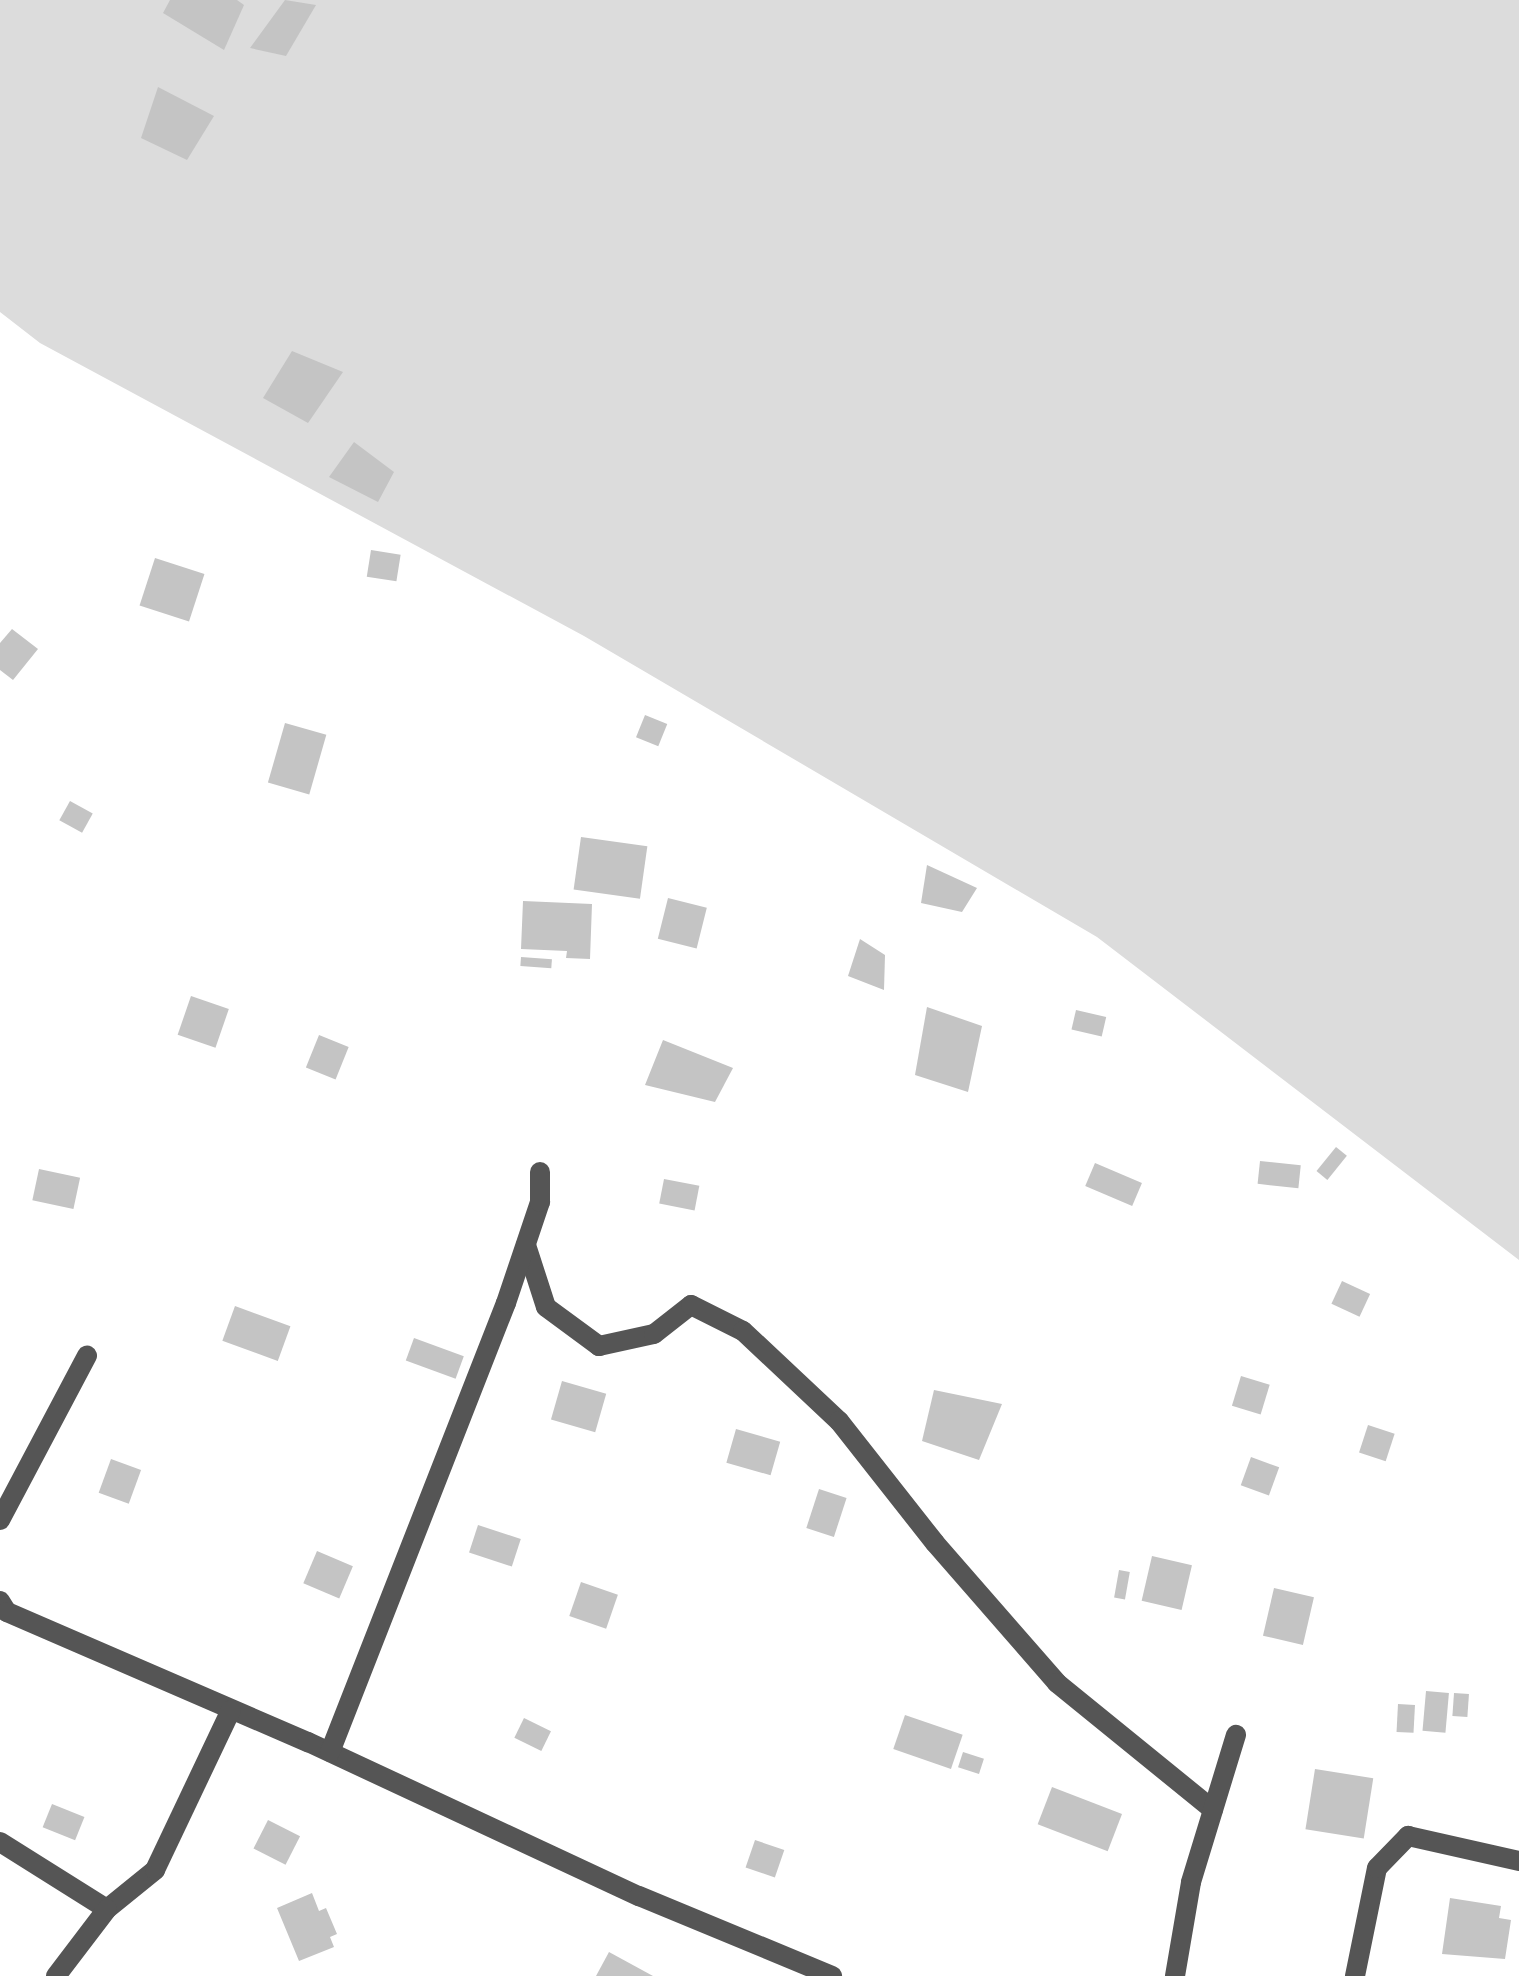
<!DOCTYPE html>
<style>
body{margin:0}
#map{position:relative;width:1519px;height:1976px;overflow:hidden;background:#fff;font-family:"Asap Condensed",sans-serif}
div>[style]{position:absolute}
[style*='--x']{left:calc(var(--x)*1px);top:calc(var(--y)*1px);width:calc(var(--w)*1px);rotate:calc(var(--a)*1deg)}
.green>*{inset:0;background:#dcdcdc}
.building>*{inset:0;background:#c4c4c4;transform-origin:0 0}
.minor>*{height:20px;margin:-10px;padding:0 10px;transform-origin:10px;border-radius:10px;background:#555}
span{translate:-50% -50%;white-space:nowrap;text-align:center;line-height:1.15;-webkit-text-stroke:10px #fff;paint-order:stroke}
</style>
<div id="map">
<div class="green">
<div style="clip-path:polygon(0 0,1519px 0,1519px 1260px,1097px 937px,584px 636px,40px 343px,0 312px)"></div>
</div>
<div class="building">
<div style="clip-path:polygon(170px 0,237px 0,244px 5px,224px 50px,163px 13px)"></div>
<div style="clip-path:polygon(285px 0,316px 5px,286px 56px,250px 48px)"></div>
<div style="clip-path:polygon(158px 87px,214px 116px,187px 160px,141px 138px)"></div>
<div style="clip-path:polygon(292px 351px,343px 372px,308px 423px,263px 398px)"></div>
<div style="clip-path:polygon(354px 442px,394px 472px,378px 502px,329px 477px)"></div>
<div style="left:371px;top:550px;width:30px;height:27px;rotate:9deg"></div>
<div style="left:155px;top:558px;width:52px;height:50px;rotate:18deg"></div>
<div style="clip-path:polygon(12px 629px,38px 649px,13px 680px,0 670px,0 643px)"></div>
<div style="left:645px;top:715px;width:24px;height:24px;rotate:22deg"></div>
<div style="left:285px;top:723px;width:43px;height:62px;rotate:16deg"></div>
<div style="left:70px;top:801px;width:26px;height:22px;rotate:29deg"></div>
<div style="left:581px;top:837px;width:67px;height:53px;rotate:8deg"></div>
<div style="clip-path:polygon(927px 865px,977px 888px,962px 912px,921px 903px)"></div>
<div style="left:668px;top:898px;width:40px;height:42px;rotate:14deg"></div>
<div style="clip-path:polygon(523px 901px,592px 904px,590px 959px,566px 958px,567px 951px,521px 949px)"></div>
<div style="clip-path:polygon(860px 939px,885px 955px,884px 990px,848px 976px)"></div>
<div style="left:521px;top:957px;width:31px;height:9px;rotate:4deg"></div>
<div style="left:191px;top:996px;width:40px;height:41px;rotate:19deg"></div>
<div style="clip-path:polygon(927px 1007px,982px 1026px,968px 1092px,915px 1075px)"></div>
<div style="left:1076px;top:1010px;width:31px;height:20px;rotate:13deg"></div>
<div style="left:319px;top:1035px;width:32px;height:35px;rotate:22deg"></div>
<div style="clip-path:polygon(663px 1040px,733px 1068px,715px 1102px,645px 1085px)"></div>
<div style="left:1336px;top:1147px;width:14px;height:31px;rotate:39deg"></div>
<div style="left:1260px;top:1161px;width:41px;height:23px;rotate:6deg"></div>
<div style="left:1095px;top:1163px;width:51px;height:25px;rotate:23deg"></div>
<div style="left:39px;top:1169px;width:42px;height:32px;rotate:12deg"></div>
<div style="left:664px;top:1179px;width:36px;height:25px;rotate:11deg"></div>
<div style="left:1342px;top:1281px;width:31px;height:25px;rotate:25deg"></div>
<div style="left:235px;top:1306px;width:59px;height:37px;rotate:20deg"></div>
<div style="left:414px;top:1338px;width:53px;height:24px;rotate:20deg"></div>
<div style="left:1241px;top:1376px;width:30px;height:31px;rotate:17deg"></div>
<div style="left:562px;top:1381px;width:46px;height:40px;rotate:16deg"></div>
<div style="clip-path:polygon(934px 1390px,1002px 1404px,979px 1460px,922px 1441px)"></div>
<div style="left:1368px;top:1425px;width:28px;height:29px;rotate:18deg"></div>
<div style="left:736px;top:1429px;width:46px;height:35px;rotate:16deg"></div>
<div style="left:1251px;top:1457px;width:30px;height:30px;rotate:20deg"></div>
<div style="left:111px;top:1459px;width:32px;height:36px;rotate:20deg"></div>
<div style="left:819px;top:1489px;width:29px;height:41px;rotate:18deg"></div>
<div style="left:478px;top:1525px;width:45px;height:29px;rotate:18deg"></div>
<div style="left:317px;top:1551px;width:39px;height:35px;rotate:23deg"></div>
<div style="left:1152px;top:1556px;width:41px;height:46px;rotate:13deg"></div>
<div style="left:1119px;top:1570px;width:11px;height:28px;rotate:10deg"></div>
<div style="left:581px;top:1582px;width:39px;height:36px;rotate:19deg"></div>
<div style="left:1274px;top:1588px;width:41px;height:49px;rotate:13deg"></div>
<div style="left:1426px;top:1691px;width:23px;height:40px;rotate:5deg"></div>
<div style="left:1454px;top:1693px;width:15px;height:23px;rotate:4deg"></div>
<div style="left:1398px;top:1704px;width:17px;height:28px;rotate:3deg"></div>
<div style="left:905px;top:1715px;width:61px;height:36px;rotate:19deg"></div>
<div style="left:524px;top:1718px;width:30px;height:22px;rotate:26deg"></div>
<div style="left:963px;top:1752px;width:22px;height:16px;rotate:18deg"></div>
<div style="left:1315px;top:1769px;width:59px;height:61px;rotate:9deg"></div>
<div style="left:1052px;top:1787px;width:75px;height:40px;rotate:21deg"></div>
<div style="left:52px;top:1804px;width:35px;height:25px;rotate:22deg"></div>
<div style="left:268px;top:1820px;width:36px;height:32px;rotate:27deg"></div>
<div style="left:755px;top:1840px;width:31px;height:29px;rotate:19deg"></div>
<div style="clip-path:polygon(312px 1893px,319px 1911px,326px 1908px,337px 1934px,330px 1937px,334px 1947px,299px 1961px,277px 1908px)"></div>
<div style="clip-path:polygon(1450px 1898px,1501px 1906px,1499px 1918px,1511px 1920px,1505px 1959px,1442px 1954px)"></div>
<div style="clip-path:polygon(609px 1952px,653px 1976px,596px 1976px)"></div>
</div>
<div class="minor">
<div style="--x:526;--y:1245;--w:65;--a:72.1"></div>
<div style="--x:546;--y:1307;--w:66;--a:36.3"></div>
<div style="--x:599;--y:1346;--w:56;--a:-12.3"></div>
<div style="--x:654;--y:1334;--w:47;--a:-38.1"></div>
<div style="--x:691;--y:1305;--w:58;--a:26.6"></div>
<div style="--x:743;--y:1331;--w:132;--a:43.2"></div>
<div style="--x:839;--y:1421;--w:155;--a:51.8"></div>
<div style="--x:935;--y:1543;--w:186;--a:48.9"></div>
<div style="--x:1057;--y:1683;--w:201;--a:39.1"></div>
<div style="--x:0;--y:1520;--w:186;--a:-62.1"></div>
<div style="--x:0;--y:1601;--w:13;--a:58"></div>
<div style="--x:7;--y:1612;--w:328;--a:23.4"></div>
<div style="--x:308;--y:1742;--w:365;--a:25"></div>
<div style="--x:639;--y:1896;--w:209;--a:22.5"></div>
<div style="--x:330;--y:1752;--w:482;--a:-68.6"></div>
<div style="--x:506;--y:1303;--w:107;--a:-71.4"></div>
<div style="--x:540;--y:1202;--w:30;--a:-90"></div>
<div style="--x:0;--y:1842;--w:126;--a:32.1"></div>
<div style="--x:107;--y:1909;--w:62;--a:-39.1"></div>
<div style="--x:155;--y:1870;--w:177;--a:-64.6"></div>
<div style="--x:56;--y:1976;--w:84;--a:-52.7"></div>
<div style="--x:1175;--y:1976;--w:95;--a:-80.3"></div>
<div style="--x:1191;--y:1882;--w:154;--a:-73"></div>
<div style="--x:1355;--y:1976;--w:110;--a:-78.5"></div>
<div style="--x:1377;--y:1868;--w:45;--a:-45.9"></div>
<div style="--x:1408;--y:1836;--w:114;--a:12.7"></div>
</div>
</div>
